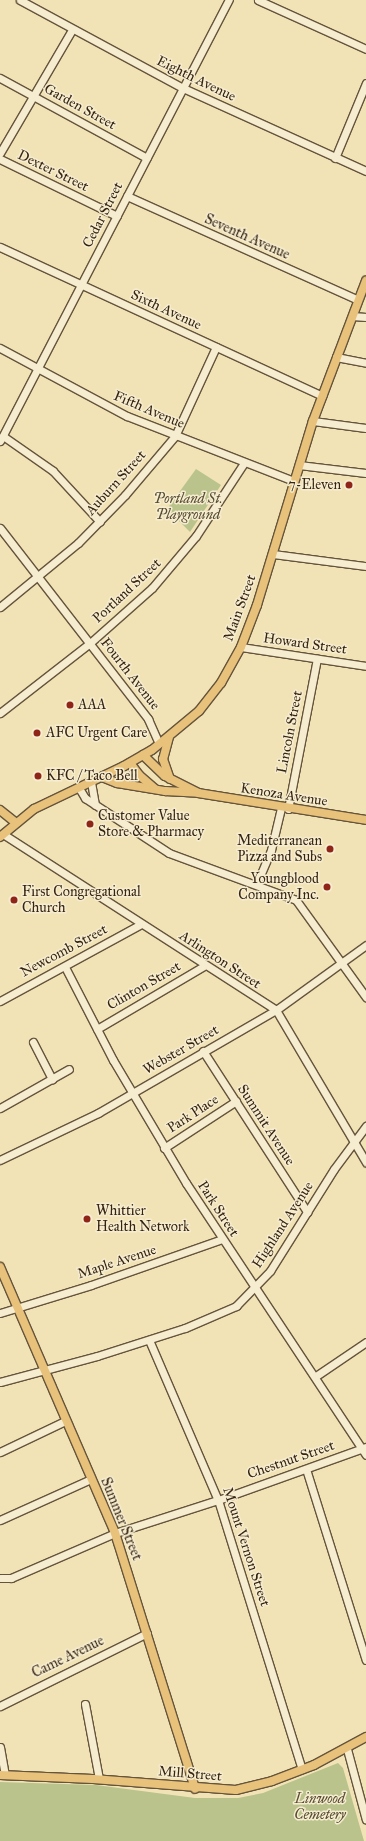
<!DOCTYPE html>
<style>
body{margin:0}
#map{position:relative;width:366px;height:1841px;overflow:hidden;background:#f1e3b6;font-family:"IM FELL Great Primer",serif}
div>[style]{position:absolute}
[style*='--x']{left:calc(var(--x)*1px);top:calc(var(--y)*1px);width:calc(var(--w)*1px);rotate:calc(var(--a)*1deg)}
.green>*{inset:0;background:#bbc38d}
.roads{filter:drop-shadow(1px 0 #65543c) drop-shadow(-1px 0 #65543c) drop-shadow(0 1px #65543c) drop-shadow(0 -1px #65543c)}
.minor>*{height:7px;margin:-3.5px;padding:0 3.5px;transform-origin:3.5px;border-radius:3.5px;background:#f6edd0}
.major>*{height:8px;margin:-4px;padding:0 4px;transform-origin:4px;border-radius:4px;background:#e8c27b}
.dots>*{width:11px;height:11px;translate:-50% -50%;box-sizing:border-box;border:2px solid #f6edd0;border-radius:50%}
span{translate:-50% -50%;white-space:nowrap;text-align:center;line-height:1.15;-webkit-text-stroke:3px #f6edd0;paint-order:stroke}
.street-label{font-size:14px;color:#362413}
.poi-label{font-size:14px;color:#362413}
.right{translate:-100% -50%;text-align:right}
.left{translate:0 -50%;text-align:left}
.park-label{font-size:14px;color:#574c32;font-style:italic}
</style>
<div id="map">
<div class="green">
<div style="clip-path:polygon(196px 469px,221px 485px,190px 532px,167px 509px)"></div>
<div style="clip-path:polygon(338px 1763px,343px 1768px,364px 1841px,0 1841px,0 1782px,96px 1785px,195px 1798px,238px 1798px,263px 1793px)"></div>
</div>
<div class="roads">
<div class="minor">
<div style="--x:20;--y:0;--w:185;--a:28.4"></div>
<div style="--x:183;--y:88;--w:201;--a:24.4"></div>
<div style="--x:258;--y:0;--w:119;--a:24.4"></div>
<div style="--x:0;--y:78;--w:167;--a:28.6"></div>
<div style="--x:0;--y:153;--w:143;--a:-59.7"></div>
<div style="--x:335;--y:158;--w:81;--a:-67.5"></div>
<div style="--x:0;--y:159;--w:130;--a:26"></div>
<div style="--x:127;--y:196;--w:253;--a:24.2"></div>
<div style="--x:0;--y:247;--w:355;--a:24.8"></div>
<div style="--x:352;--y:316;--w:14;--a:4"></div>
<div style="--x:0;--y:348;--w:144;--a:28.2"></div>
<div style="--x:127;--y:416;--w:179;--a:21.3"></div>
<div style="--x:336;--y:357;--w:31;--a:11"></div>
<div style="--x:313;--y:421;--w:53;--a:7.5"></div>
<div style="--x:3;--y:436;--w:61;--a:35"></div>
<div style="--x:53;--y:471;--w:69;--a:47.3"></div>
<div style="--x:0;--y:441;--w:497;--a:-62.6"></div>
<div style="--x:299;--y:465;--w:67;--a:6.8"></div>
<div style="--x:0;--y:528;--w:242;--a:52.2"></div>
<div style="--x:148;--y:719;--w:27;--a:66"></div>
<div style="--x:273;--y:554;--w:94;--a:7.4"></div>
<div style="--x:0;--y:607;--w:101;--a:-39.4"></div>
<div style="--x:78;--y:543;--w:67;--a:-45.6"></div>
<div style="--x:125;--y:495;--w:77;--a:-49.7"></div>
<div style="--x:175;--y:436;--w:98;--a:-65.3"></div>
<div style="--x:241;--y:647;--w:126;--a:8.6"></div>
<div style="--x:0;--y:713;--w:114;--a:-37.9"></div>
<div style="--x:90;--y:643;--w:83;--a:-41.6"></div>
<div style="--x:152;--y:588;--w:68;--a:-49.8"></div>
<div style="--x:196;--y:536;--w:87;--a:-56.7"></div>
<div style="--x:91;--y:782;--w:23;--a:80"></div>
<div style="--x:79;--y:788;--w:12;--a:59"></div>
<div style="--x:85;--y:798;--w:100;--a:33.2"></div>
<div style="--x:169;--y:853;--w:135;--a:20.3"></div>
<div style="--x:296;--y:900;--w:120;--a:54.2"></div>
<div style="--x:288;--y:809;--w:153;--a:-79.1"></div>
<div style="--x:3;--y:834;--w:325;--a:32.8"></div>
<div style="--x:276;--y:1010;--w:177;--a:59.4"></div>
<div style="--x:257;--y:883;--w:36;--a:-67"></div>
<div style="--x:271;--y:850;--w:43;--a:-76.6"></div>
<div style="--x:65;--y:967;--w:105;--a:62.7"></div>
<div style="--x:113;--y:1060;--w:143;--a:59.3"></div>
<div style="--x:186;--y:1183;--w:326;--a:56.5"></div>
<div style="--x:0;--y:1001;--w:161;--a:-28.6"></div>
<div style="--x:97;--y:1029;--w:124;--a:-30.5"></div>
<div style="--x:33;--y:1042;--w:42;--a:62.8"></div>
<div style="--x:203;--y:1051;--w:192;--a:57.1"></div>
<div style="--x:0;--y:1108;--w:79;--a:-29.5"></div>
<div style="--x:164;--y:1148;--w:86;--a:-33.1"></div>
<div style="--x:0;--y:1160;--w:109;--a:-25.6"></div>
<div style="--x:98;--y:1113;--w:206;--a:-30.1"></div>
<div style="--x:276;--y:1010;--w:111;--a:-35.8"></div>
<div style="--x:0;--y:1313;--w:95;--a:-17.1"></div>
<div style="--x:91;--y:1285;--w:139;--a:-19.3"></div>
<div style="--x:149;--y:1340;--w:174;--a:66.7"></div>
<div style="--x:218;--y:1500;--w:282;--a:72.7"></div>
<div style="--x:316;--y:1376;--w:60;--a:-34.2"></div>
<div style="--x:0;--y:1382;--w:100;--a:-15"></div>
<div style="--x:97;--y:1356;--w:92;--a:-17.7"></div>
<div style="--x:185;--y:1328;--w:56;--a:-23.3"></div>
<div style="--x:236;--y:1306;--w:49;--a:-45.8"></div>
<div style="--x:270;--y:1271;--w:120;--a:-57.9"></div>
<div style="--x:334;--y:1169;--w:54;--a:-53.3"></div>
<div style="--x:0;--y:1452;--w:72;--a:-25.5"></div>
<div style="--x:306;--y:1469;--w:200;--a:72.6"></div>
<div style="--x:0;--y:1520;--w:100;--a:-24.3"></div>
<div style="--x:0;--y:1578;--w:11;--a:0"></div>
<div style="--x:11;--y:1578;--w:113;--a:-23.4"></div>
<div style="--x:115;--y:1533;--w:108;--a:-17.8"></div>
<div style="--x:218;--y:1500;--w:157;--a:-19.7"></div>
<div style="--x:85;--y:1704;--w:76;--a:79.4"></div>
<div style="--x:0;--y:1706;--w:164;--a:-26.4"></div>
<div style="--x:0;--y:1747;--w:28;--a:80"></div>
<div style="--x:347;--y:1749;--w:73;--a:75"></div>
</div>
<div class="major">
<div style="--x:169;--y:737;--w:23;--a:105"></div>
<div style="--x:163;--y:759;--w:21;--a:71"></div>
<div style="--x:143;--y:755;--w:30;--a:44"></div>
<div style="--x:165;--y:776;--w:35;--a:27"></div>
<div style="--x:130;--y:763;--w:15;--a:53"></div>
<div style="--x:139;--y:775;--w:21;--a:41"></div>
<div style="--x:102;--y:777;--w:16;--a:22"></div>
<div style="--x:117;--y:783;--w:49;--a:9.5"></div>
<div style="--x:165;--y:791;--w:33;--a:3"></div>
<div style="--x:198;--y:793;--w:170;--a:9.1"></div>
<div style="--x:0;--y:810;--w:19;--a:39"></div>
<div style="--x:0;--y:837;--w:44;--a:-39.5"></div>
<div style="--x:34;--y:809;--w:100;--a:-25.5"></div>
<div style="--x:124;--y:766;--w:32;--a:-30"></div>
<div style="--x:152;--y:750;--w:61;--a:-39.7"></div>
<div style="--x:199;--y:711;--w:36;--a:-52"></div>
<div style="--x:221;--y:683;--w:41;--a:-60.9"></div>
<div style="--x:241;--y:647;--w:45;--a:-69.1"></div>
<div style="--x:257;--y:605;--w:192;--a:-73.1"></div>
<div style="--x:313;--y:421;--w:150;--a:-69.3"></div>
<div style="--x:0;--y:1267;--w:290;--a:66.6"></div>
<div style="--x:115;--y:1533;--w:268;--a:72.6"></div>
<div style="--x:0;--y:1775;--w:93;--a:2.5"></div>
<div style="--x:93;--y:1779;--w:143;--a:4.4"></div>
<div style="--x:236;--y:1790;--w:37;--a:-14"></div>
<div style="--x:272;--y:1781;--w:45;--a:-20.9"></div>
<div style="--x:314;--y:1765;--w:59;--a:-28.3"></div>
</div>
</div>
<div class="dots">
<div style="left:349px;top:485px;background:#8f2418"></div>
<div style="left:70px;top:705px;background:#8f2418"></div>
<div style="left:37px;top:733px;background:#8f2418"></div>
<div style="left:38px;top:776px;background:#8f2418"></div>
<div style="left:90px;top:824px;background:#8f2418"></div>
<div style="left:330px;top:849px;background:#8f2418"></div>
<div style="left:327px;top:887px;background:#8f2418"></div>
<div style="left:14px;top:900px;background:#8f2418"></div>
<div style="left:87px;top:1219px;background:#8f2418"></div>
</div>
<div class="street-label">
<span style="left:196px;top:79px;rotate:26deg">Eighth Avenue</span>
<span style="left:80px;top:107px;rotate:29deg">Garden Street</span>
<span style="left:53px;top:171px;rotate:26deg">Dexter Street</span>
<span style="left:103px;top:215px;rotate:-63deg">Cedar Street</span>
<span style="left:247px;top:237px;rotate:24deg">Seventh Avenue</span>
<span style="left:166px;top:310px;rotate:25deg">Sixth Avenue</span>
<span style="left:149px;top:410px;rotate:23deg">Fifth Avenue</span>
<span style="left:116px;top:483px;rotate:-48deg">Auburn Street</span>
<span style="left:127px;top:591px;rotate:-43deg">Portland Street</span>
<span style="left:240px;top:608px;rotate:-70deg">Main Street</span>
<span style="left:305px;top:644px;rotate:8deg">Howard Street</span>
<span style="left:130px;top:674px;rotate:52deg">Fourth Avenue</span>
<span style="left:290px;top:732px;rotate:-79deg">Lincoln Street</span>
<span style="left:284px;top:795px;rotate:9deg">Kenoza Avenue</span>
<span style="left:64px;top:951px;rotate:-28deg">Newcomb Street</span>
<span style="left:220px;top:960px;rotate:33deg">Arlington Street</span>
<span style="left:144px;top:986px;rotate:-30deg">Clinton Street</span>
<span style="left:181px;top:1050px;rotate:-30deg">Webster Street</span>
<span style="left:193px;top:1114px;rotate:-33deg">Park Place</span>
<span style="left:266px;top:1125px;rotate:57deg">Summit Avenue</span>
<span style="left:218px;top:1209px;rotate:57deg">Park Street</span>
<span style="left:283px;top:1225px;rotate:-57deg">Highland Avenue</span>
<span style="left:117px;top:1262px;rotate:-18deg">Maple Avenue</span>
<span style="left:291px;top:1460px;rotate:-19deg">Chestnut Street</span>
<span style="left:121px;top:1519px;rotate:68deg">Summer Street</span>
<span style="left:246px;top:1547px;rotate:72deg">Mount Vernon Street</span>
<span style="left:68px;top:1657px;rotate:-26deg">Came Avenue</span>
<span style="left:190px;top:1774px;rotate:5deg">Mill Street</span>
</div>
<div class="poi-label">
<span class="right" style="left:341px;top:485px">7-Eleven</span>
<span class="left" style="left:78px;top:705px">AAA</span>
<span class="left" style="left:46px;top:733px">AFC Urgent Care</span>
<span class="left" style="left:46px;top:776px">KFC / Taco Bell</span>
<span class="left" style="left:98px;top:824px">Customer Value<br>Store &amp; Pharmacy</span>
<span class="right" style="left:322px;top:849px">Mediterranean<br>Pizza and Subs</span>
<span class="right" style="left:319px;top:887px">Youngblood<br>Company Inc.</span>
<span class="left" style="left:22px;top:900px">First Congregational<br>Church</span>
<span class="left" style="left:96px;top:1219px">Whittier<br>Health Network</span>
</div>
<div class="park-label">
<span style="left:188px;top:507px">Portland St.<br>Playground</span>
<span style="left:320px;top:1807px">Linwood<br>Cemetery</span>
</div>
</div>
